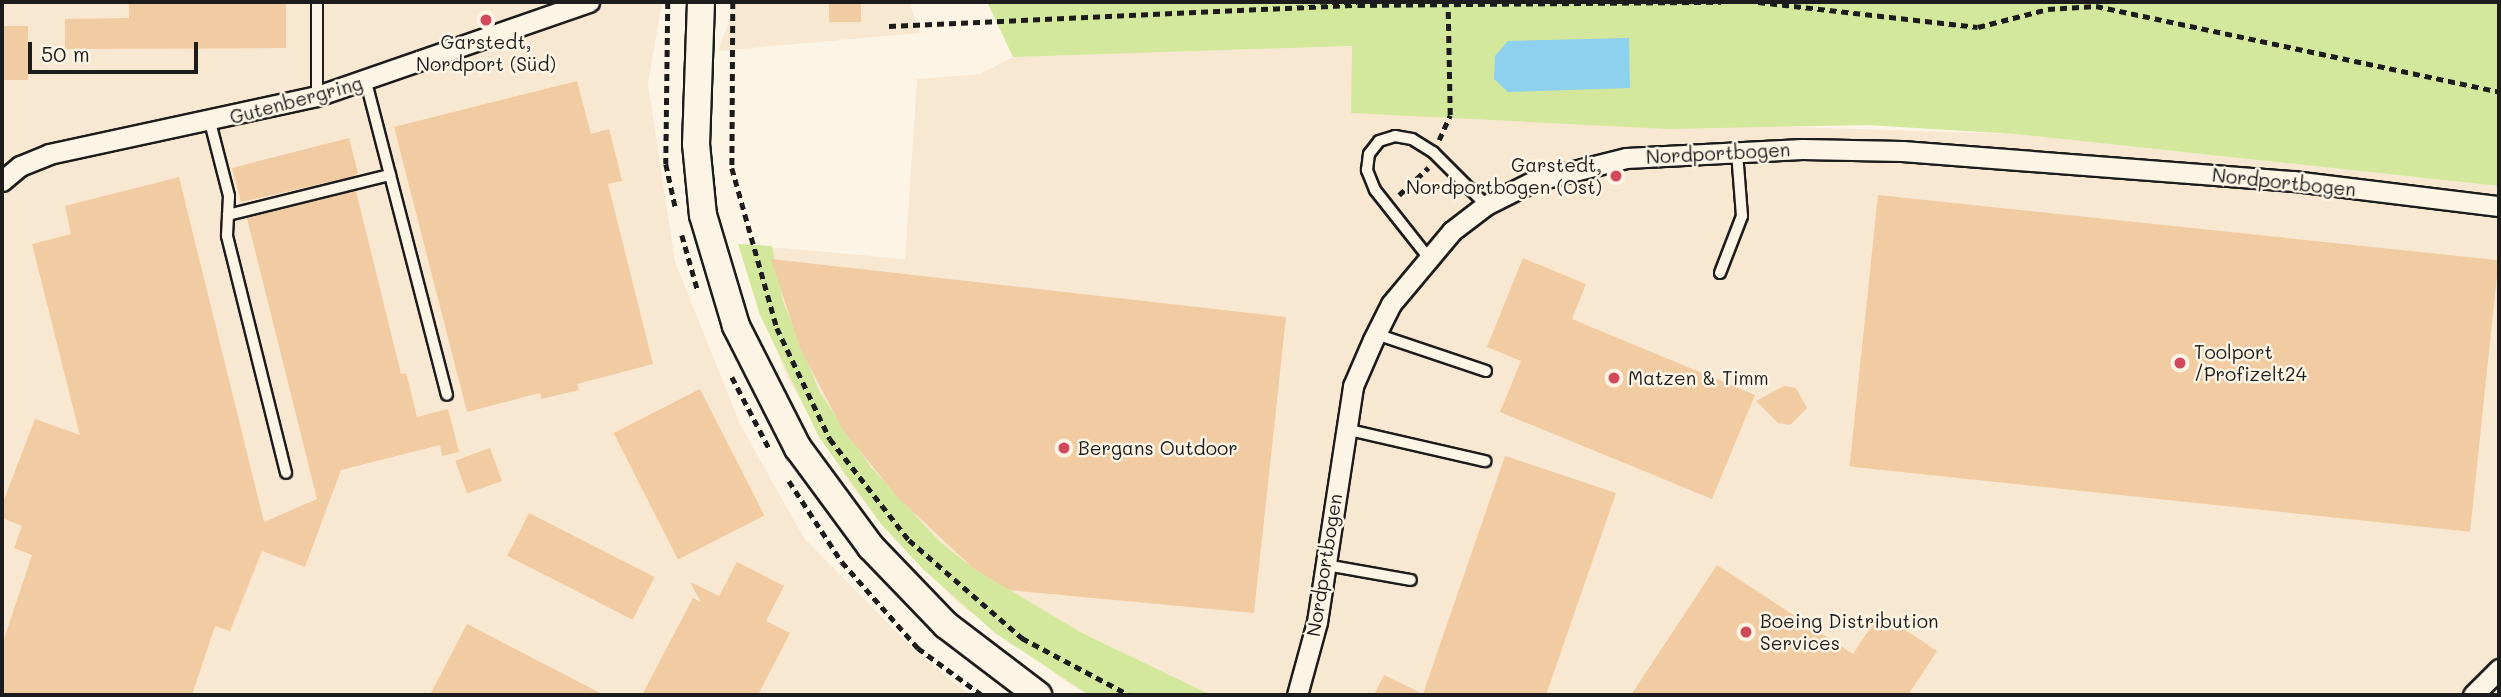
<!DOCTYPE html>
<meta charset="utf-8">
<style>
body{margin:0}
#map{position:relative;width:2501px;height:697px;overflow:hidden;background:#fcf5e5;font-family:Mali,sans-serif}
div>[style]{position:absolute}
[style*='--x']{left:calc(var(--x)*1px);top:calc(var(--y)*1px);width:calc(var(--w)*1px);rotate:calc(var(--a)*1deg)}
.built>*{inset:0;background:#f9e8d1}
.green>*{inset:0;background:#d4e89d}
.water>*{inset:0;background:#8dd1ef}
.building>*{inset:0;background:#f1cba1;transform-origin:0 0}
.path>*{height:4.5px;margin-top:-2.25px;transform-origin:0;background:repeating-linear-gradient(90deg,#1c1c1c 0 7px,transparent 0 12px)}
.roads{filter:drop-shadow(2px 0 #1c1c1c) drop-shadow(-2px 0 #1c1c1c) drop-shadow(0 2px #1c1c1c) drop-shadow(0 -2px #1c1c1c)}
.service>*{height:10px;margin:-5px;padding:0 5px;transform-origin:5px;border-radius:5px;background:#fcf5e5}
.minor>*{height:19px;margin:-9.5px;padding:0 9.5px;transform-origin:9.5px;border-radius:9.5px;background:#fcf5e5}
.secondary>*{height:26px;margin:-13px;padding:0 13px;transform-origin:13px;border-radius:13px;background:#fcf5e5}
.dots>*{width:19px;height:19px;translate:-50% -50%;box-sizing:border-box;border:4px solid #fcf5e5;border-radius:50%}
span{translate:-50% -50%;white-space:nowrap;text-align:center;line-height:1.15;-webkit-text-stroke:5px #fcf5e5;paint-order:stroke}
.poi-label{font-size:19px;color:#1c1c1c}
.right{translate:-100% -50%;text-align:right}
.left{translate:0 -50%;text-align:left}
.street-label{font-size:19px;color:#1c1c1c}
.frame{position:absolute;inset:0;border:4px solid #1c1c1c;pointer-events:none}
.scale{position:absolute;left:28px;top:42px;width:170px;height:32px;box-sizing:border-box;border:4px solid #1c1c1c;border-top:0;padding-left:9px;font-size:21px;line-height:24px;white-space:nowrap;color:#1c1c1c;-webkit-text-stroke:5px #fcf5e5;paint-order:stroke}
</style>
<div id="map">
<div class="built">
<div style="clip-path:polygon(2px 2px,662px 2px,648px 84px,675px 262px,741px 426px,804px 538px,915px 651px,970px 695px,2px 695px)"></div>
<div style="clip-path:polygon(736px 2px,909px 2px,920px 33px,718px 51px)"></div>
<div style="clip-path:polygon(1353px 46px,1352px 113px,2015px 134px,2499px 186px,2499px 695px,1089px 695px,1071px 685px,958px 603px,881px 524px,848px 481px,786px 375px,738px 244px,905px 259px,917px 79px,980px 74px,1013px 57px)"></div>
</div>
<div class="green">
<div style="clip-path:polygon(987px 2px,2499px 2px,2499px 186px,2015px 134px,1867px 125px,1667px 129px,1351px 113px,1352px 46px,1013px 57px)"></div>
<div style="clip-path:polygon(738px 244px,772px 246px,783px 301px,820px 393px,870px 466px,939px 541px,973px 568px,1082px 633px,1211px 695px,1089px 695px,995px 633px,923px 569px,881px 524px,819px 437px,760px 315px)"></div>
</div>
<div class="water">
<div style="clip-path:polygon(1629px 38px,1630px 88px,1508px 92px,1494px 79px,1495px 56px,1508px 41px)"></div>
</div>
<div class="building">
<div style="clip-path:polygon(129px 2px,286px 2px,286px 48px,65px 49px,65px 19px,129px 18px)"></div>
<div style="left:829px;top:2px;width:32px;height:20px"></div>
<div style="left:2px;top:26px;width:26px;height:54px"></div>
<div style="clip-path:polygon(577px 81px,591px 134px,609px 129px,622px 181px,608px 184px,653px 364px,577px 384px,579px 390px,541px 399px,540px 393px,467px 412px,394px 127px)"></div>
<div style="clip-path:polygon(349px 138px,358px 173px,352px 177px,241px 202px,232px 168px)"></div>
<div style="clip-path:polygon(179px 177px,264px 522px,317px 499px,247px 218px,356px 191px,401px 374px,406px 373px,417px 417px,448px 409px,459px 452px,442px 456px,440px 445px,341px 470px,305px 567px,262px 551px,230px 631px,215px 626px,192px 695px,2px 695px,2px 645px,32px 555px,14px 548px,22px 526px,2px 518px,2px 505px,35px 419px,80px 435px,32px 244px,71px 234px,65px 206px)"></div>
<div style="left:1878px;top:195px;width:624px;height:273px;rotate:6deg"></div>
<div style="clip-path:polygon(1523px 258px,1586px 284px,1572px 319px,1755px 395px,1712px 499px,1500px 412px,1521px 361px,1487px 347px)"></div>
<div style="clip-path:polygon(771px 259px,1286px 317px,1254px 613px,1009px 590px,973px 568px,898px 498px,843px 430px,800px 348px)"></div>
<div style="clip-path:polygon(1784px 386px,1796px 388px,1807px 408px,1790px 425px,1778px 423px,1756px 401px)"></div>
<div style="left:700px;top:389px;width:142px;height:97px;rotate:63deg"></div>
<div style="left:490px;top:448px;width:35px;height:37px;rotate:70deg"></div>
<div style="clip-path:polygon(1505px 456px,1616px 493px,1546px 695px,1374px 695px,1384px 675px,1423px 694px)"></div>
<div style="left:529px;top:513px;width:141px;height:48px;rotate:27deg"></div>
<div style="clip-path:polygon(737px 562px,784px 586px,766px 621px,790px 633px,758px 695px,642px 695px,693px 598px,701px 602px,690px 582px,719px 596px)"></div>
<div style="clip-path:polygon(1717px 565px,1853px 654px,1880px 613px,1937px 651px,1908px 695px,1631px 695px)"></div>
<div style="clip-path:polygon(467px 624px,604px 695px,430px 695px)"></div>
</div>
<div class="path">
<div style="--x:668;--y:2;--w:162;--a:90.7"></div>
<div style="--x:666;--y:164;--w:47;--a:77.7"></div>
<div style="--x:733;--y:2;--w:166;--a:90.3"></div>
<div style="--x:732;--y:168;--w:166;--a:74.3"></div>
<div style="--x:777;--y:328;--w:123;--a:64.5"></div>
<div style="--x:830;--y:439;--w:128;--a:52"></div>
<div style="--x:909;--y:540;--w:150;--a:40.9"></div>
<div style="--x:1022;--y:638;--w:121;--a:28"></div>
<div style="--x:1758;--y:2;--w:221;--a:6.5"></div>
<div style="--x:1978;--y:27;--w:72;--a:-14.4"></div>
<div style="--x:2048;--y:9;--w:48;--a:-3.6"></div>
<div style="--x:2096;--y:6;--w:412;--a:12"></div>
<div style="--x:889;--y:26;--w:469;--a:-2.6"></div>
<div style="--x:1358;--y:5;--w:363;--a:-0.5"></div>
<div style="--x:1439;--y:140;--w:27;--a:-66"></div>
<div style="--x:1450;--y:115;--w:108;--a:-91.1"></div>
<div style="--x:1399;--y:195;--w:40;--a:-43"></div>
<div style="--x:682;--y:235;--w:58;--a:74.1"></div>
<div style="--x:732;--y:377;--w:82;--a:62.5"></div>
<div style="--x:789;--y:481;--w:97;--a:56.8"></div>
<div style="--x:842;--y:562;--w:115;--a:48.5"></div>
<div style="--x:918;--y:648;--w:79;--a:36.3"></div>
</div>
<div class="roads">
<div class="service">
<div style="--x:317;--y:2;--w:94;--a:90"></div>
<div style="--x:366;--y:82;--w:323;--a:75.5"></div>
<div style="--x:210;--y:122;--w:76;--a:75.6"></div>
<div style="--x:229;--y:196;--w:40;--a:92.9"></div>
<div style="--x:227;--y:236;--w:244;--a:76"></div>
<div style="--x:228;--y:215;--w:167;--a:-13.9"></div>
<div style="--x:1428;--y:257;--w:85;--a:-128.3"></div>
<div style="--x:1375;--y:190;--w:22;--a:-112"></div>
<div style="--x:1367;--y:170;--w:16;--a:-83"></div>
<div style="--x:1369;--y:154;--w:16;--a:-52"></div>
<div style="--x:1379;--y:141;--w:17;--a:-17"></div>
<div style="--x:1395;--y:136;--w:17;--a:10"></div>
<div style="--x:1412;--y:139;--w:25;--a:32"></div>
<div style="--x:1433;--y:152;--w:75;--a:45"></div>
<div style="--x:1720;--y:273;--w:61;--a:-68.9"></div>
<div style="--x:1742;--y:216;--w:64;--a:-94.5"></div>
<div style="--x:1376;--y:334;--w:116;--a:18.6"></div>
<div style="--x:1345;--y:429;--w:144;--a:12.9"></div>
<div style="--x:1326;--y:565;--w:86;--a:10"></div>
</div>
<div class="minor">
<div style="--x:2;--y:181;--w:23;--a:-40"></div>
<div style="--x:20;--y:166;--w:31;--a:-22"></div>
<div style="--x:49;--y:154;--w:274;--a:-12.2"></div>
<div style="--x:317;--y:96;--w:288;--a:-19.1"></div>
<div style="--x:1297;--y:695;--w:76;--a:-74.7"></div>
<div style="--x:1317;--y:622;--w:239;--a:-81.3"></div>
<div style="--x:1353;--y:386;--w:50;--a:-66.5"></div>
<div style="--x:1373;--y:340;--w:40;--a:-63.4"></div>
<div style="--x:1391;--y:304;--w:95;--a:-50.1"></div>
<div style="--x:1452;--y:231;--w:43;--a:-37.4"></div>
<div style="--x:1486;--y:205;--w:54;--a:-26.6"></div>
<div style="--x:1534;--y:181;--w:95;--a:-14"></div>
<div style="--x:1626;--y:158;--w:176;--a:-2.9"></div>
<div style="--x:1802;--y:149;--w:100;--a:1.1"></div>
<div style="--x:1902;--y:151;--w:393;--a:4.4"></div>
<div style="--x:2294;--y:181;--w:207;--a:7"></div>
<div style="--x:2473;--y:695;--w:37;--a:-45"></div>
</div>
<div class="secondary">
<div style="--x:701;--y:2;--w:142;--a:92"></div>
<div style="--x:696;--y:144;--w:71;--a:84.4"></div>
<div style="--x:703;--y:215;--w:116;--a:73.4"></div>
<div style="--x:736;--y:326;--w:137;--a:63.1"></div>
<div style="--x:798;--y:448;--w:123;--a:53.6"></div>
<div style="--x:871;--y:547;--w:108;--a:46.1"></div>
<div style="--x:946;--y:625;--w:116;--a:37.3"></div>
</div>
</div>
<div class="dots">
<div style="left:486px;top:20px;background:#d1495b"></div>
<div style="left:1616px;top:176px;background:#d1495b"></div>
<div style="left:2180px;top:363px;background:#d1495b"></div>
<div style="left:1614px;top:378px;background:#d1495b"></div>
<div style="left:1064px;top:448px;background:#d1495b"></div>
<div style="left:1746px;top:632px;background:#d1495b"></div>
</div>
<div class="poi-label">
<span style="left:486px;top:53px">Garstedt,<br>Nordport (Süd)</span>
<span class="right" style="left:1602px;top:176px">Garstedt,<br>Nordportbogen (Ost)</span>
<span class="left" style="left:2194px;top:363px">Toolport<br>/Profizelt24</span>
<span class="left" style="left:1628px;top:378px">Matzen &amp; Timm</span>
<span class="left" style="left:1078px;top:448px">Bergans Outdoor</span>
<span class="left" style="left:1760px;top:632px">Boeing Distribution<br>Services</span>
</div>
<div class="street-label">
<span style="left:296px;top:100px;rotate:-15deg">Gutenbergring</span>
<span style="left:1718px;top:153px;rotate:-3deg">Nordportbogen</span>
<span style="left:2284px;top:182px;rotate:6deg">Nordportbogen</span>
<span style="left:1324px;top:565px;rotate:-81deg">Nordportbogen</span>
</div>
<div class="frame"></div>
<div class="scale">50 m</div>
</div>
